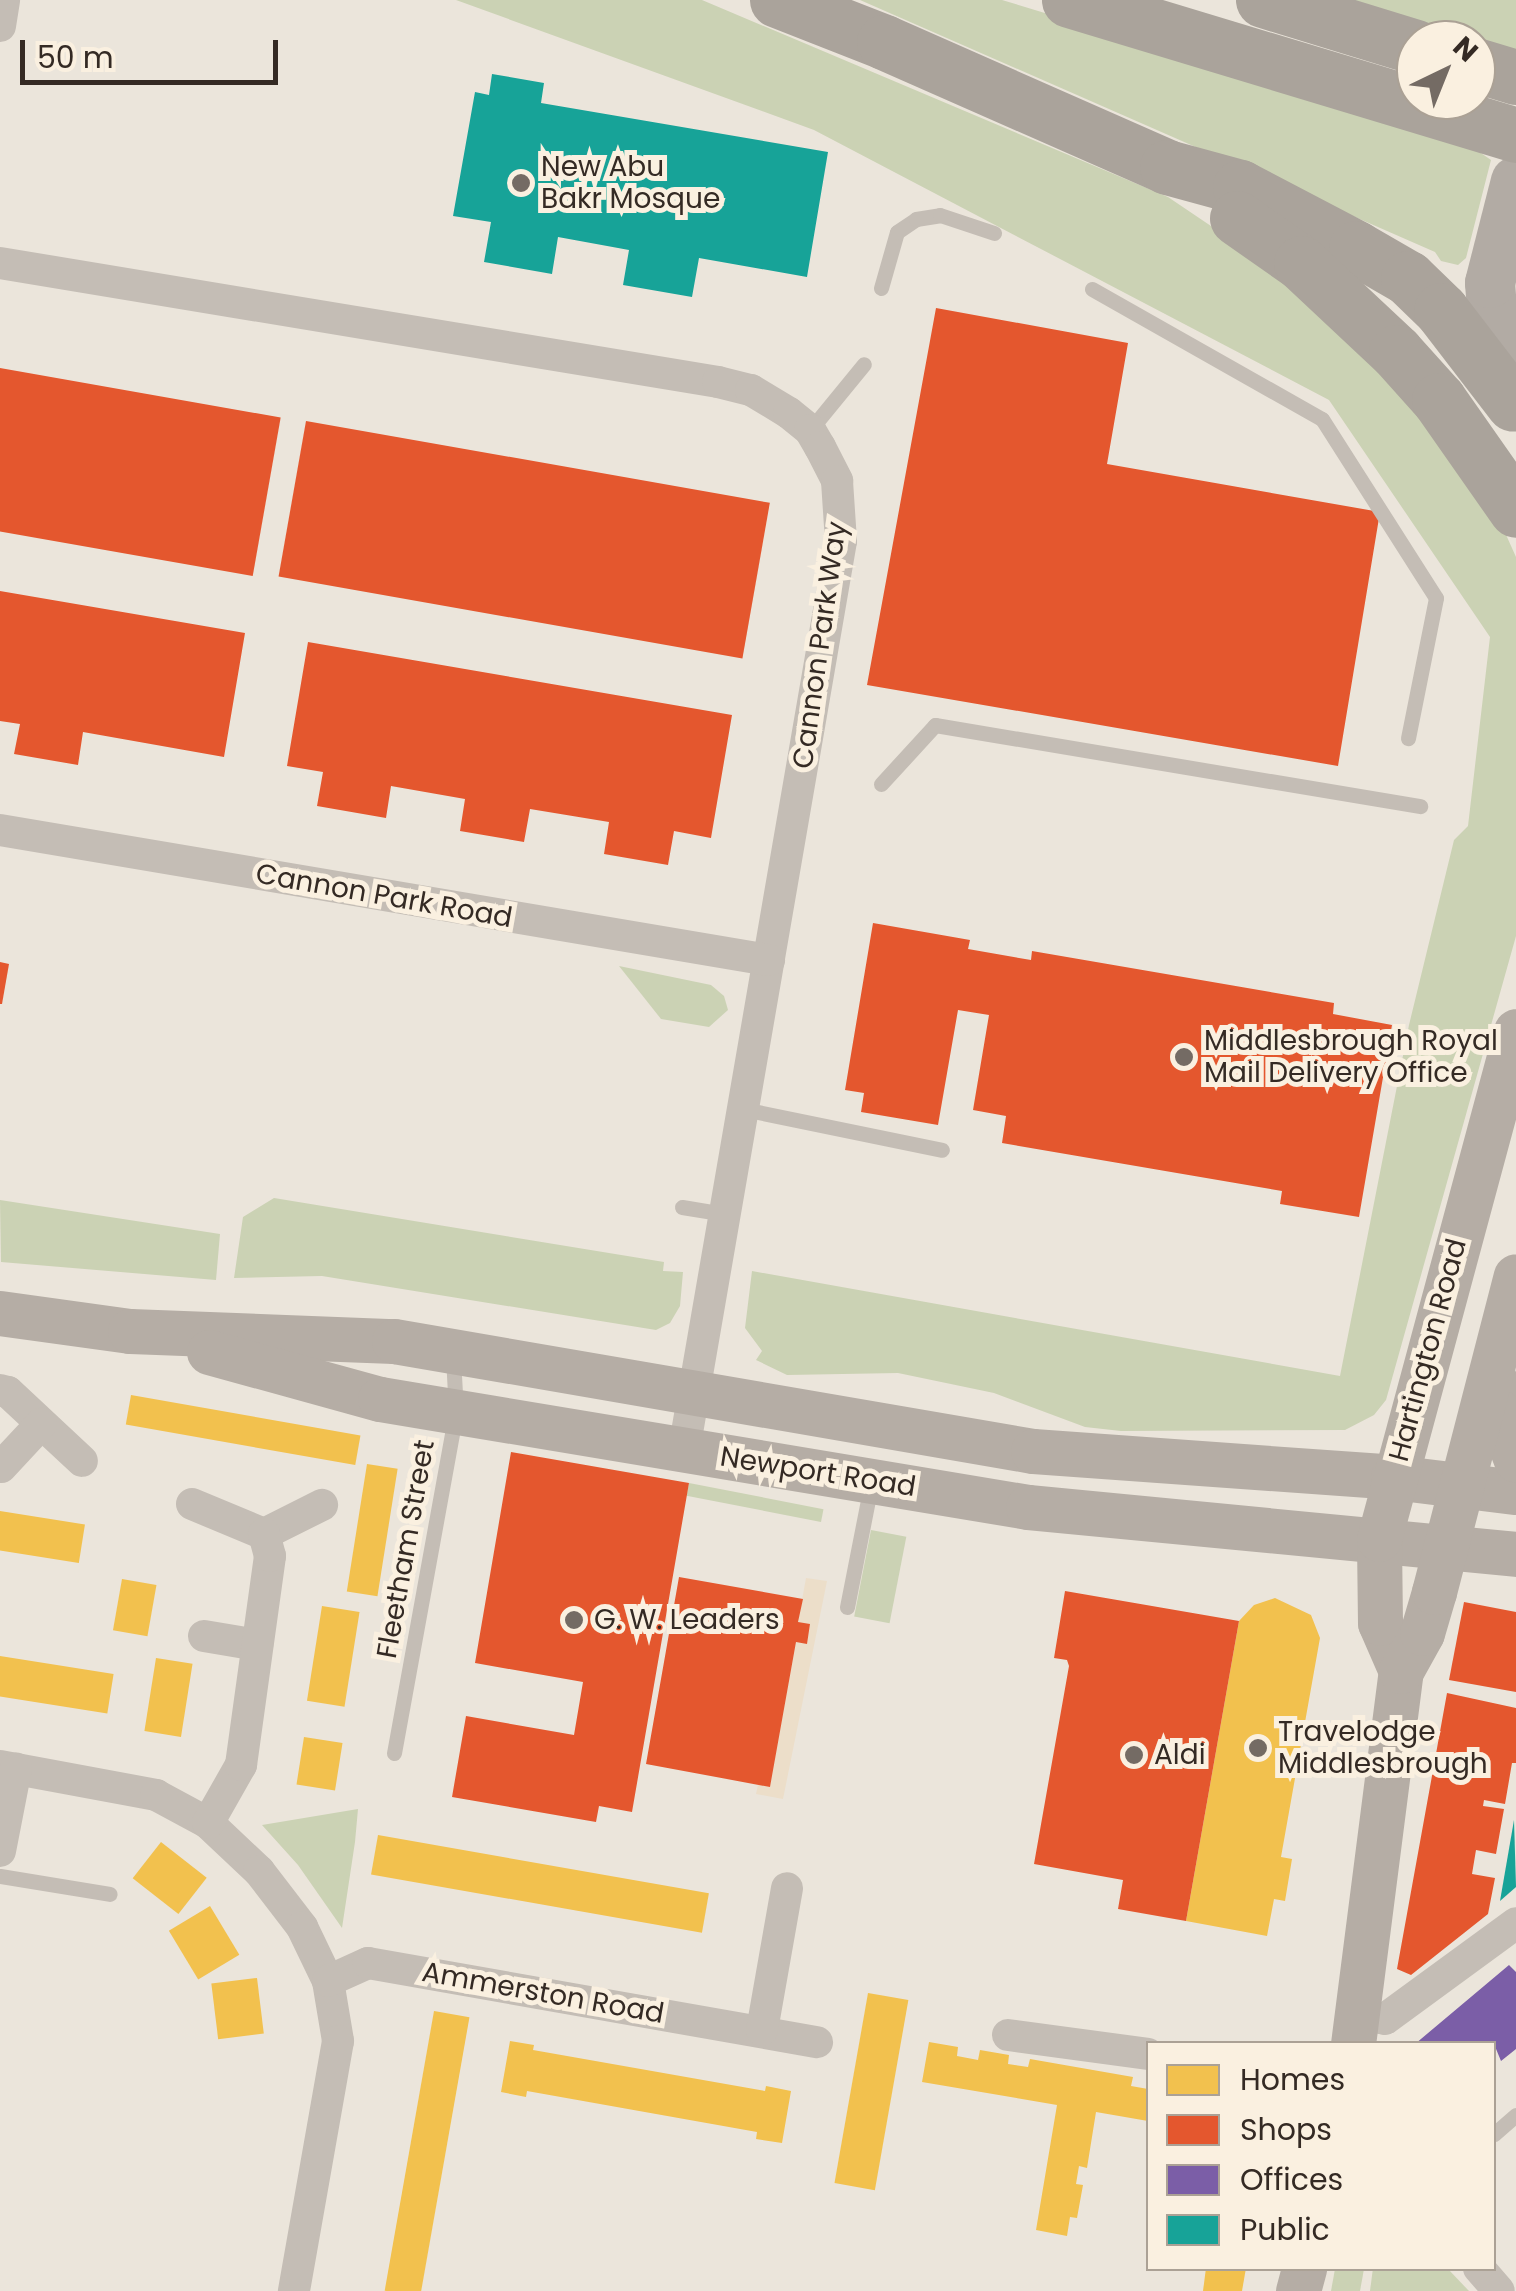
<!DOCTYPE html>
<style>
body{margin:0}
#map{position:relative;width:1516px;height:2291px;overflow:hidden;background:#ebe5db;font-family:Poppins,sans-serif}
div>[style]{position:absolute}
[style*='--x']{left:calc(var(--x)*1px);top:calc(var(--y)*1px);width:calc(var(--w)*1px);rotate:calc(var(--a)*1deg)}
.green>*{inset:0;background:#cbd2b4;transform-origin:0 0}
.plaza>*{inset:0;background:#ecdec9}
.homes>*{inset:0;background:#f2c14e;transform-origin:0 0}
.shops>*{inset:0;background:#e4572e;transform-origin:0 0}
.offices>*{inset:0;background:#7b5ea7}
.public>*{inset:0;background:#17a398}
.lane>*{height:15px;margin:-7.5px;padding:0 7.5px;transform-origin:7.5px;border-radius:7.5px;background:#c4bdb5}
.street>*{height:32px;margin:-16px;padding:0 16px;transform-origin:16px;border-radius:16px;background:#c4bdb5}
.secondary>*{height:45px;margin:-22.5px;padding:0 22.5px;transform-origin:22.5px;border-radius:22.5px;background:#b5ada5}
.primary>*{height:50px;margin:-25px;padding:0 25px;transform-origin:25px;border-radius:25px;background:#b2aba4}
.highway>*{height:55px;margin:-27.5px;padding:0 27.5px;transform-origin:27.5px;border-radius:27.5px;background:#aaa39b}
.dots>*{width:28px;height:28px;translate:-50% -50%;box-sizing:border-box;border:5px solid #faf0e0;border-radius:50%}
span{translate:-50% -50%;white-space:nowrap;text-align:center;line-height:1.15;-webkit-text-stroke:10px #faf0e0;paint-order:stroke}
.poi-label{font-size:28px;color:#342a24}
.left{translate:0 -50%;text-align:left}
.street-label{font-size:28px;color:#342a24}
.legend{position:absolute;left:1146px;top:2041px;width:350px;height:230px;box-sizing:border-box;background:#faf0e0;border:2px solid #aba195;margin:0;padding:12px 18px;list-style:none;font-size:30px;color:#342a24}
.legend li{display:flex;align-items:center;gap:20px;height:50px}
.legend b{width:50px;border:2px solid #aba195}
.north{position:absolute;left:1396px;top:20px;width:100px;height:100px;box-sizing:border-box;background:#faf0e0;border:2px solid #aba195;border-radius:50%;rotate:43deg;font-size:28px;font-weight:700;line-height:40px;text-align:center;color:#342a24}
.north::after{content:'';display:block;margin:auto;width:35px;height:45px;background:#746b64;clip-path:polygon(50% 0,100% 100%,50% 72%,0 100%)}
.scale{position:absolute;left:20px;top:40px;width:258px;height:45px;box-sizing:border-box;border:5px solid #342a24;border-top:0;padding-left:12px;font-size:30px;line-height:35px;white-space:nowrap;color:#342a24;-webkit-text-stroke:8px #faf0e0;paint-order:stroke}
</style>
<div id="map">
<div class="green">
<div style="clip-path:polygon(456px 0,702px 0,1168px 197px,1291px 280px,1374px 356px,1503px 528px,1516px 557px,1516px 936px,1386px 1400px,1374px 1415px,1345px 1430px,1121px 1431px,1085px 1427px,994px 1393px,898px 1373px,787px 1375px,756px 1360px,762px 1351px,745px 1328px,752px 1271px,1340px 1376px,1409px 1025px,1454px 840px,1468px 826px,1490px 637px,1329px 400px,814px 130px)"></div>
<div style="clip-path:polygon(860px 0,1002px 0,1462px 140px,1491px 160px,1466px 258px,1458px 265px,1441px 261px,1435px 252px)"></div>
<div style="clip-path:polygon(1344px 0,1516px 0,1516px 51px)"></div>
<div style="clip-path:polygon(619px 966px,711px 985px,724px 996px,728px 1010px,709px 1027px,661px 1019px)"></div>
<div style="clip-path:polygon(274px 1198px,664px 1262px,663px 1271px,683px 1272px,680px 1306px,670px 1323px,656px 1330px,322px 1276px,234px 1278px,243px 1217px)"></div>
<div style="clip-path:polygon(0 1200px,220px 1234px,216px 1280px,1px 1262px)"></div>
<div style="left:689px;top:1483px;width:137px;height:13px;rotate:11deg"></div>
<div style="left:871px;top:1530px;width:36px;height:88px;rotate:11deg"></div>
<div style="clip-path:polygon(358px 1809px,355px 1842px,342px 1928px,298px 1865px,262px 1825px)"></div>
<div style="clip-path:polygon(1373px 2268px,1448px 2269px,1469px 2291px,1370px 2291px)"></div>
<div style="clip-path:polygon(1335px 2269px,1364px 2269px,1360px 2291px,1331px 2291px)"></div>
</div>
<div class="plaza">
<div style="clip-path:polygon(806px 1578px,827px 1581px,783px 1799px,756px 1794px,758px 1785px,770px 1786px,796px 1642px,807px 1643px,810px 1624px,798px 1622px)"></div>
</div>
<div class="homes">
<div style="left:131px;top:1395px;width:233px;height:30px;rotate:10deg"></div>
<div style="left:367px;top:1464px;width:31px;height:129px;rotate:9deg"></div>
<div style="left:0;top:1511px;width:86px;height:39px;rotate:9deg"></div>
<div style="left:122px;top:1579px;width:35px;height:52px;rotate:10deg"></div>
<div style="clip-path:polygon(1275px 1598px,1311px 1615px,1320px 1638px,1281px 1857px,1292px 1859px,1285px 1901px,1274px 1899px,1267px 1936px,1186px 1921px,1239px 1621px,1254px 1605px)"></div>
<div style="left:322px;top:1606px;width:38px;height:96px;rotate:9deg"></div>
<div style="left:0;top:1656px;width:115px;height:40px;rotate:9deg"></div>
<div style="left:156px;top:1658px;width:37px;height:74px;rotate:9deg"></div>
<div style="left:304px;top:1737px;width:39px;height:48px;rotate:9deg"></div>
<div style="left:378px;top:1835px;width:336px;height:40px;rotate:10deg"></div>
<div style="left:161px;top:1842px;width:58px;height:46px;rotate:38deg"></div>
<div style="left:210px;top:1906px;width:57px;height:48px;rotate:59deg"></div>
<div style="left:257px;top:1978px;width:56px;height:46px;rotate:83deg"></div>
<div style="left:868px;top:1993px;width:41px;height:193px;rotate:10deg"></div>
<div style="left:434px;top:2011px;width:36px;height:284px;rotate:10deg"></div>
<div style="clip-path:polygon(510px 2041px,534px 2045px,533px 2050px,765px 2091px,766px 2086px,791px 2091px,782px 2143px,756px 2139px,757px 2132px,527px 2091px,526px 2097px,501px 2092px)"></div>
<div style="clip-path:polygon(929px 2042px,958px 2047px,957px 2056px,978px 2060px,980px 2050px,1009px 2055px,1008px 2064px,1028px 2067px,1030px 2059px,1133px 2077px,1131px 2086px,1148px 2089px,1148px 2121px,1096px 2112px,1087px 2168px,1079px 2166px,1076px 2184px,1083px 2185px,1077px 2218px,1070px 2217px,1067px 2236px,1036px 2230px,1057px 2105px,922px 2082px)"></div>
<div style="clip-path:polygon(1206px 2268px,1246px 2268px,1242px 2291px,1203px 2291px)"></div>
</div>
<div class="shops">
<div style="clip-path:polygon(936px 308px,1128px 343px,1107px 464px,1380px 512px,1338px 766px,867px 685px)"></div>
<div style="left:0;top:368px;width:285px;height:161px;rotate:10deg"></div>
<div style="left:306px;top:421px;width:471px;height:158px;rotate:10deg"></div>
<div style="clip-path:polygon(0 591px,245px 633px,224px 757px,83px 732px,78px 765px,14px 754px,20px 724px,0 721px)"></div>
<div style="clip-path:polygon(308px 642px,732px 715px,711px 838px,674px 831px,668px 865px,604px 854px,609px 822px,530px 809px,524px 842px,460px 831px,465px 799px,391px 786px,386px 818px,317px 806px,323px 772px,287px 766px)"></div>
<div style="clip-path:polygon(873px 923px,970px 940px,968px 949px,1031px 960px,1032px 951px,1334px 1003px,1333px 1014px,1392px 1025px,1359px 1217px,1280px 1204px,1282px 1191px,1002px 1143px,1006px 1116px,973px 1110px,989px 1015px,958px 1010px,938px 1125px,861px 1112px,864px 1093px,845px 1090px)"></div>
<div style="clip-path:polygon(0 962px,9px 964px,2px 1004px,0 1004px)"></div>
<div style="clip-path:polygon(511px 1452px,689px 1483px,632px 1812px,599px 1806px,596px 1822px,452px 1797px,466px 1716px,574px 1735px,583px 1682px,475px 1663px)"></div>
<div style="clip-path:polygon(679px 1577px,803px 1599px,798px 1622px,810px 1624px,807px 1644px,796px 1642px,770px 1787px,646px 1764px)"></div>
<div style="clip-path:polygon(1065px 1591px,1239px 1621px,1186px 1921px,1118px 1909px,1123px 1880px,1034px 1864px,1069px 1666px,1067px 1660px,1054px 1658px)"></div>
<div style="clip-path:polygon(1464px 1602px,1516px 1612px,1516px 1692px,1449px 1680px)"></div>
<div style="clip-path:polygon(1447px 1693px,1516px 1708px,1516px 1763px,1512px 1763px,1505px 1804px,1484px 1800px,1483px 1806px,1504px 1809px,1496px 1854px,1476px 1850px,1472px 1874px,1495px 1878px,1488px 1914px,1411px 1975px,1397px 1969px)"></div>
</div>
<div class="offices">
<div style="clip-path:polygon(1509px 1965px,1516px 1972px,1516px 2049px,1501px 2061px,1494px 2044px,1415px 2044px)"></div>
</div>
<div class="public">
<div style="clip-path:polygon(492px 74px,544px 83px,541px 103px,828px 152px,807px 277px,699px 258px,692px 297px,623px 285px,629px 250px,558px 237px,552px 274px,484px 262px,491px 222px,453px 216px,475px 92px,489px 95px)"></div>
<div style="clip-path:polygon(1514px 1820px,1516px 1887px,1500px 1901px)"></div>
</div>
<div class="lane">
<div style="--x:881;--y:288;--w:58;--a:-74.1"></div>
<div style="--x:897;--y:232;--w:23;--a:-34"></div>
<div style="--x:916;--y:219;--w:24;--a:-9"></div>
<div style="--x:940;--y:215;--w:57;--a:18.4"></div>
<div style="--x:1092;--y:289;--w:264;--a:29.5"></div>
<div style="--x:1322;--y:419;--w:212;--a:57.5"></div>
<div style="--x:1436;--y:598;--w:143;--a:101.3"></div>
<div style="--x:810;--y:430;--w:85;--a:-50.7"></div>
<div style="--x:881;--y:784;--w:80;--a:-47.5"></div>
<div style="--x:935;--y:725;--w:492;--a:9.5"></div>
<div style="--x:743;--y:1109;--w:203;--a:11.6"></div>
<div style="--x:682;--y:1207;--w:44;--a:9.2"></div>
<div style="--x:847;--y:1607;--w:124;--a:-78.9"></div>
<div style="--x:394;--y:1753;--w:347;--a:-79.7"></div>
<div style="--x:456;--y:1412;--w:56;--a:-93.1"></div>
<div style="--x:0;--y:1876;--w:111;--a:9.3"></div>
<div style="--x:1494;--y:2134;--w:29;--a:-41"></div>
</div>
<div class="street">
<div style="--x:0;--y:26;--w:26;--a:-81"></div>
<div style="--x:0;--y:263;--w:728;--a:9.41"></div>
<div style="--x:718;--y:382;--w:34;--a:14"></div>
<div style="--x:751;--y:390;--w:44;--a:31.2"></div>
<div style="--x:789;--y:413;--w:27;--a:39"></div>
<div style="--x:810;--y:430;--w:20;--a:60"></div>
<div style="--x:820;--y:447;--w:38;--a:63"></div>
<div style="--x:837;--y:481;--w:60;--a:86.2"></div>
<div style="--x:841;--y:541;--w:922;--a:99.8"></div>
<div style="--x:0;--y:830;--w:780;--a:9.6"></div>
<div style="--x:0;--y:1390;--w:8;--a:14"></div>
<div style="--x:8;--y:1392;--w:101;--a:43"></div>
<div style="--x:1;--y:1467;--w:59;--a:-47.1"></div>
<div style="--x:192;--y:1504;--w:78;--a:22.6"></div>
<div style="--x:264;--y:1534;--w:65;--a:-26.6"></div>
<div style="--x:204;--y:1636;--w:54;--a:9.6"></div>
<div style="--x:0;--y:1766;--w:159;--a:10.5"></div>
<div style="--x:156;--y:1795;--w:59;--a:28.3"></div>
<div style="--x:208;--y:1823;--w:70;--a:43.3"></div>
<div style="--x:259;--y:1871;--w:71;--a:52.5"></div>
<div style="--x:302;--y:1927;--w:60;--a:64.3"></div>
<div style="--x:328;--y:1981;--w:61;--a:80.5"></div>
<div style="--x:338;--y:2041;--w:254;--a:100"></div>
<div style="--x:208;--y:1823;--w:67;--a:-60.4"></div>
<div style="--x:241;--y:1765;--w:211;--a:-82.1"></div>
<div style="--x:270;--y:1556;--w:23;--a:-105"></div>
<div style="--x:0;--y:1851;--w:84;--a:-79"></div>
<div style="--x:328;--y:1981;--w:44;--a:-24.2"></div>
<div style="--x:368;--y:1963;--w:456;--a:10"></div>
<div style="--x:1358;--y:2015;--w:27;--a:8"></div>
<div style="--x:1385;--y:2019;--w:162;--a:-36.2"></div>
<div style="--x:762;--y:2030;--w:144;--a:-80"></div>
<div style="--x:1008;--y:2035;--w:141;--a:7.7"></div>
<div style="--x:1479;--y:2268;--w:30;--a:49"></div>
</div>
<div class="secondary">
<div style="--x:0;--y:1313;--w:131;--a:7.9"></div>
<div style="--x:130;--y:1331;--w:264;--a:2.2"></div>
<div style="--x:394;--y:1341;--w:648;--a:9.77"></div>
<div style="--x:1033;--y:1451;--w:361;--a:4.1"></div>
<div style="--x:1393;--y:1477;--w:124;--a:7"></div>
<div style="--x:209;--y:1352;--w:177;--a:15.4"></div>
<div style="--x:380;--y:1399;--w:657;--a:9.46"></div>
<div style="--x:1028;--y:1507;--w:490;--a:5.5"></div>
<div style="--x:1497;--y:1384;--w:26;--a:90"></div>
<div style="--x:1497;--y:1410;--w:53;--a:69.2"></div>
<div style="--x:1401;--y:1671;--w:52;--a:-113.6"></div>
<div style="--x:1380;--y:1623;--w:84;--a:-90.7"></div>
<div style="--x:1379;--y:1539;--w:526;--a:-74.91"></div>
<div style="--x:1353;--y:2044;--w:376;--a:-82.7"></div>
<div style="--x:1401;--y:1671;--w:43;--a:-61.1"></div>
<div style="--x:1422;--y:1633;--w:43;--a:-73.7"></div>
<div style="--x:1434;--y:1592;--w:326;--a:-75.5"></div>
<div style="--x:1298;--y:2291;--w:24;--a:-75"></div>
</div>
<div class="primary">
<div style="--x:1511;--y:399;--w:44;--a:-110.1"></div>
<div style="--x:1496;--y:358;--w:75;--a:-94.6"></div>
<div style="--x:1490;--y:283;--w:105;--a:-75.7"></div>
</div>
<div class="highway">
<div style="--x:777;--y:0;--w:115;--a:21.4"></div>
<div style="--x:884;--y:42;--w:309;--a:23.8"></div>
<div style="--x:1167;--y:167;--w:76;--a:15.3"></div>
<div style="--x:1240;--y:187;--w:131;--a:27.7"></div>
<div style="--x:1356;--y:248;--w:60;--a:30"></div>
<div style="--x:1408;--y:278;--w:46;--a:44.1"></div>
<div style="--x:1441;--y:310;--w:118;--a:52.5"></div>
<div style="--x:1069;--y:0;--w:467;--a:16.8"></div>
<div style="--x:1263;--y:0;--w:160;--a:17.1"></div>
<div style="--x:1476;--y:65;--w:42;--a:16.7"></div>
<div style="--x:1237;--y:218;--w:78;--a:35.1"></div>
<div style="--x:1301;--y:263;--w:130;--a:43.1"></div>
<div style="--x:1396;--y:352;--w:64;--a:48.1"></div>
<div style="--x:1439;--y:400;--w:134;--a:55"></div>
</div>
<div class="dots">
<div style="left:521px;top:183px;background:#746b64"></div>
<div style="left:1184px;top:1057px;background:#746b64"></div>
<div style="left:574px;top:1620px;background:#746b64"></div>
<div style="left:1258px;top:1748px;background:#746b64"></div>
<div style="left:1134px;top:1755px;background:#746b64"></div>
</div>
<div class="poi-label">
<span class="left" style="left:541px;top:183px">New Abu<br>Bakr Mosque</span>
<span class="left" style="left:1204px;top:1057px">Middlesbrough Royal<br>Mail Delivery Office</span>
<span class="left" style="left:594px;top:1620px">G. W. Leaders</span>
<span class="left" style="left:1278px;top:1748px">Travelodge<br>Middlesbrough</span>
<span class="left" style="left:1154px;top:1755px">Aldi</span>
</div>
<div class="street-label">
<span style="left:820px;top:645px;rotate:-82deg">Cannon Park Way</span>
<span style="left:384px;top:896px;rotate:10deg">Cannon Park Road</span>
<span style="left:1428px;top:1350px;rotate:-75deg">Hartington Road</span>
<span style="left:818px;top:1472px;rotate:9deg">Newport Road</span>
<span style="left:406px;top:1549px;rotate:-80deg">Fleetham Street</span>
<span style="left:543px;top:1993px;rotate:10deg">Ammerston Road</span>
</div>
<ul class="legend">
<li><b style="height:28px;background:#f2c14e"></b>Homes</li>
<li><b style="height:28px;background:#e4572e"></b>Shops</li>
<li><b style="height:28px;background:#7b5ea7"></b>Offices</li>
<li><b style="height:28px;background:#17a398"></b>Public</li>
</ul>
<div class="north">N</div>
<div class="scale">50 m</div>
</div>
